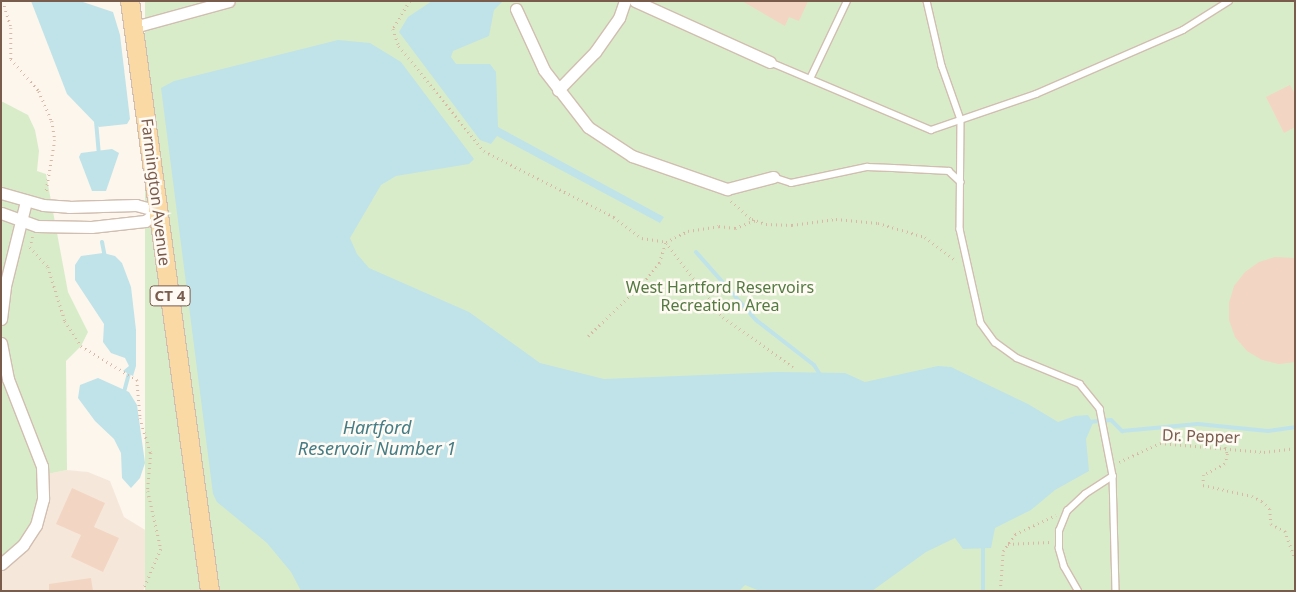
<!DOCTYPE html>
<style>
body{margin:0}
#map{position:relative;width:1296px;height:592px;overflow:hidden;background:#fdf6ec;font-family:"Noto Sans",sans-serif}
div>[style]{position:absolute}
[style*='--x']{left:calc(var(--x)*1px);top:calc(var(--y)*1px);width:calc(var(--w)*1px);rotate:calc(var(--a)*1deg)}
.residential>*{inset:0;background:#f5e8da}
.green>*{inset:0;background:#d8ecc9;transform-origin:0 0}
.water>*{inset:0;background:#bfe3e8}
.stream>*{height:4px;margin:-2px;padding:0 2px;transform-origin:2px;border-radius:2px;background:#bfe3e8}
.building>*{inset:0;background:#f3d5c3}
.path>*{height:2.5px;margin-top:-1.25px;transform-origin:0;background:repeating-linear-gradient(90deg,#d9b8a5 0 1px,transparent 0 5px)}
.roads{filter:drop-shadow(1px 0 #d1beb0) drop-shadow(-1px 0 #d1beb0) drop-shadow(0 1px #d1beb0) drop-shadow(0 -1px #d1beb0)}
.service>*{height:5.5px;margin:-2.75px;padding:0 2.75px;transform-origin:2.75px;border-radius:2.75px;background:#fff}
.minor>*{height:11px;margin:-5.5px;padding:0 5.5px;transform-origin:5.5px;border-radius:5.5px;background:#fff}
.primary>*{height:18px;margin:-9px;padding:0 9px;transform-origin:9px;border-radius:9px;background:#fbd9a5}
span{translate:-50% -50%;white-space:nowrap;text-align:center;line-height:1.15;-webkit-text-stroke:5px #fffaf3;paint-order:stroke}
.shield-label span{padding:1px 4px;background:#fffaf3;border:1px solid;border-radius:4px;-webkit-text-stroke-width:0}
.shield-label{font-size:15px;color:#7a5c4d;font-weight:700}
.street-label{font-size:16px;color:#7a5c4d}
.park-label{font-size:16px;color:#537a41}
.water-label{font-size:18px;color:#437c86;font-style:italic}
.frame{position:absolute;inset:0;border:2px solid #7a5c4d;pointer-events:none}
</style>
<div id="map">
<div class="residential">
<div style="clip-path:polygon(67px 470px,88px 472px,110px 481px,124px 517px,160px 539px,156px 565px,143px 591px,1px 591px,1px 564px,42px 475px)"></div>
</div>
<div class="green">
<div style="left:145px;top:1px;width:1150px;height:596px"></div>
<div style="clip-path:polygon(1px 101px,28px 115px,35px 130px,39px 151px,37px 171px,46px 174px,68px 292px,88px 332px,81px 346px,66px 361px,67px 470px,42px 475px,36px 525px,1px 564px)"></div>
</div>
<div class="water">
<div style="clip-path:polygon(31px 1px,80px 1px,113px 12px,120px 35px,130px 119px,127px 124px,99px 127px,67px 94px)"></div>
<div style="clip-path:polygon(432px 1px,503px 1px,494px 10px,489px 36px,453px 51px,451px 57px,456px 64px,490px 64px,496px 72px,498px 127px,664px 217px,660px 223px,497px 136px,491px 144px,480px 140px,399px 32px,408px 17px)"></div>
<div style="clip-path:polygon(338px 40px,370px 43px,401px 62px,474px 159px,469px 164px,396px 176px,381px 185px,350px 238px,357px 254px,369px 268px,469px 312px,540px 363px,604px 379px,777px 372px,845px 373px,865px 382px,938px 366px,951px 367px,1028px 404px,1058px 422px,1075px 416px,1088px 415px,1093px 423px,1086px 439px,1089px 471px,1055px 490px,1031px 510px,995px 528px,991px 548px,963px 549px,955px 538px,926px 552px,872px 591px,760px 591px,745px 585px,739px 591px,301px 591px,291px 572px,267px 543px,217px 502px,213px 494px,161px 88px,174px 81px)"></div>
<div style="clip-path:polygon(112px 149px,119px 153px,106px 191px,92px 191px,79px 157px,81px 153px)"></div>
<div style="clip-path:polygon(103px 253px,115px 256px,122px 263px,131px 287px,136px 330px,136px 366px,133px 376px,123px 371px,129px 366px,125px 358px,111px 353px,103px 342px,104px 324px,75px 280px,75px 265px,81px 256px)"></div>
<div style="clip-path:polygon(98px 378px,129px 392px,137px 405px,145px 463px,140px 478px,131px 488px,122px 478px,121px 453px,114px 439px,95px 421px,78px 398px,80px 385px)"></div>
</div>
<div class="stream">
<div style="--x:96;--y:121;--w:33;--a:85"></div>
<div style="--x:102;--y:242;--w:15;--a:79"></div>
<div style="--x:696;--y:252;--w:91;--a:48.6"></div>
<div style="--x:756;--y:320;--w:73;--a:37.8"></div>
<div style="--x:814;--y:365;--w:13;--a:58"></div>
<div style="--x:124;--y:392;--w:23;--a:-75"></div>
<div style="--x:1088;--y:422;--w:23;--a:-5"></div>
<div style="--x:1111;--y:420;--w:16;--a:45"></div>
<div style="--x:1122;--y:431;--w:76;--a:-5.3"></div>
<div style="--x:1198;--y:424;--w:70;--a:5.7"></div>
<div style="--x:1268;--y:431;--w:27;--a:-8"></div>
<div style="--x:983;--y:544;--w:47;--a:90"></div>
</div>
<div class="building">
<div style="clip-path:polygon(742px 1px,808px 1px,799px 21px,789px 17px,785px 26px)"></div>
<div style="clip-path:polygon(1290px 85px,1295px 94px,1295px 127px,1284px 133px,1266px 97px)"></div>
<div style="clip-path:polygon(1275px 257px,1295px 258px,1295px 362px,1279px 364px,1262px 360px,1247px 351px,1235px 337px,1229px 320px,1229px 303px,1234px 286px,1245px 272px,1259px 262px)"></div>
<div style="clip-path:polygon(72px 488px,105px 503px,94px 527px,119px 538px,103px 572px,71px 557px,81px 535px,56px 524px)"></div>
<div style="clip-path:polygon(91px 578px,93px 591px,49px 591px,49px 584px)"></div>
</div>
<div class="path">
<div style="--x:3;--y:1;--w:28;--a:73"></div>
<div style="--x:11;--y:28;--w:31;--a:90"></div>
<div style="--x:11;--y:59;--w:43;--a:48.8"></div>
<div style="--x:39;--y:91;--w:33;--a:67"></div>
<div style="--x:52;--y:121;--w:19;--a:81"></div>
<div style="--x:55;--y:140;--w:54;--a:99.6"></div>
<div style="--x:410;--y:1;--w:33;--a:121"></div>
<div style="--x:393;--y:29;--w:18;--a:71"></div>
<div style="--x:399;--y:46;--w:135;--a:51"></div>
<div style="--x:484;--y:151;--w:146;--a:26.9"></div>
<div style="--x:614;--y:217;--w:35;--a:37"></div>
<div style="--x:642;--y:238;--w:24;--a:9"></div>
<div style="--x:666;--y:242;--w:25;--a:-27"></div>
<div style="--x:688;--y:231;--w:31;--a:-9"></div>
<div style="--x:719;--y:226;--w:16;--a:7"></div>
<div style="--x:735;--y:228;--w:22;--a:-21"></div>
<div style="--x:731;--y:201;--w:28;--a:41"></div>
<div style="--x:752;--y:219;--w:15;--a:20"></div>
<div style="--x:766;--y:224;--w:26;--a:2"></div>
<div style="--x:792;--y:225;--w:44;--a:-7.8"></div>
<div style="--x:836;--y:219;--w:42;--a:5.4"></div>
<div style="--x:878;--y:223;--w:49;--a:16.6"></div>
<div style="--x:925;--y:237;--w:40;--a:37"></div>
<div style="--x:33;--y:237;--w:10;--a:107"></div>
<div style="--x:30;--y:247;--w:27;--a:48"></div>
<div style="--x:48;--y:267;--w:57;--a:72.5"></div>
<div style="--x:65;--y:321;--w:30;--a:57"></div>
<div style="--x:81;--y:346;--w:66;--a:31.3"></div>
<div style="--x:137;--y:380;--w:38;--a:85"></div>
<div style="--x:140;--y:418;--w:37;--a:73"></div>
<div style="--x:151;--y:453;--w:38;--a:95"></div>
<div style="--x:148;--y:491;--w:59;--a:77.4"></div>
<div style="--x:161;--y:549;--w:46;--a:113.2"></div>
<div style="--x:588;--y:336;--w:76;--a:-43.9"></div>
<div style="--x:643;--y:283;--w:26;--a:-51"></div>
<div style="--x:659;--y:263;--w:22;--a:-72"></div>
<div style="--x:666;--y:242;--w:94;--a:52.8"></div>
<div style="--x:723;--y:317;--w:86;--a:35.5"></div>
<div style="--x:1225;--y:447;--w:8;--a:67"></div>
<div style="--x:1228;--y:454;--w:10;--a:107"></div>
<div style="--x:1225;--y:464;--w:24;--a:152"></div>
<div style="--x:1204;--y:475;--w:10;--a:96"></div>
<div style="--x:1203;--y:485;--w:50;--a:12.7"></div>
<div style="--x:1252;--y:496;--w:11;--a:27"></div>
<div style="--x:1262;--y:501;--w:11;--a:45"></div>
<div style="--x:1270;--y:509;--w:15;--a:86"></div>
<div style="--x:1271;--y:524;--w:16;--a:27"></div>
<div style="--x:1285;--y:531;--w:29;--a:70"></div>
<div style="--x:1119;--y:462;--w:45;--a:-24.9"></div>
<div style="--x:1160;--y:443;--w:104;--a:4.9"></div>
<div style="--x:1264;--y:452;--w:31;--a:-7"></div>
<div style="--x:1008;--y:544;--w:42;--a:-2.7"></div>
<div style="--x:1000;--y:591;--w:40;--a:-85.7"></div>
<div style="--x:1003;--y:551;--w:21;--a:-55"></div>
<div style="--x:1015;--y:534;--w:45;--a:-24.9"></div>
</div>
<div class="roads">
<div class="service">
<div style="--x:927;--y:1;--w:67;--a:77"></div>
<div style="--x:942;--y:66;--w:57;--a:70.6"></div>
<div style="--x:961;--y:120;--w:109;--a:90.5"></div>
<div style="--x:960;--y:229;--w:96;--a:77.4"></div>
<div style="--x:981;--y:323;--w:24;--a:54"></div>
<div style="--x:995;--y:342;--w:27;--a:36"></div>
<div style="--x:1017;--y:358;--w:68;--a:22.4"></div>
<div style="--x:1080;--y:384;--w:32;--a:51"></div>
<div style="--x:1100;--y:409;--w:68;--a:79"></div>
<div style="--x:1113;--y:476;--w:115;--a:88.5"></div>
<div style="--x:770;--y:62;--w:175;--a:22.9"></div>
<div style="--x:931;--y:130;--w:111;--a:-18.9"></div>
<div style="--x:1036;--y:94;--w:160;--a:-23.5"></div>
<div style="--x:1183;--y:30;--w:54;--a:-32.2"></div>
<div style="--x:810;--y:79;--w:86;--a:-64.6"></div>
<div style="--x:773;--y:177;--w:19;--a:18"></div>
<div style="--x:791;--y:183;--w:78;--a:-11.9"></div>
<div style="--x:867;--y:167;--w:26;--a:2"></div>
<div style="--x:893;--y:168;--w:56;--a:3.1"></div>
<div style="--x:949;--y:171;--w:16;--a:43"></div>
<div style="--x:1078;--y:591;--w:28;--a:-120"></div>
<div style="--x:1064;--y:567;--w:19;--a:-106"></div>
<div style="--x:1059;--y:549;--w:18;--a:-90"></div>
<div style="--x:1059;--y:531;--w:22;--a:-68"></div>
<div style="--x:1067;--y:511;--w:25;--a:-43"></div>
<div style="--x:1085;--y:494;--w:33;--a:-33"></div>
</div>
<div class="minor">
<div style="--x:635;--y:1;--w:148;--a:24.3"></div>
<div style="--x:516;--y:9;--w:67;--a:65.3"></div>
<div style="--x:544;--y:70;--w:72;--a:52.3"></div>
<div style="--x:588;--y:127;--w:53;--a:33.4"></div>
<div style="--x:632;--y:156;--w:101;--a:19.2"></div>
<div style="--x:727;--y:189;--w:48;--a:-14.6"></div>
<div style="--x:134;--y:27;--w:98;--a:-15.3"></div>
<div style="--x:558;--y:90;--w:53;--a:-45.8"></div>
<div style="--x:595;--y:52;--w:42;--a:-54.8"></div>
<div style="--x:619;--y:18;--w:18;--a:-71"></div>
<div style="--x:1;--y:193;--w:44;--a:15.9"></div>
<div style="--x:43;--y:205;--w:26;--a:4"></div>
<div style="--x:69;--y:207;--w:67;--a:-1.7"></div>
<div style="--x:136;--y:205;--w:23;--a:15"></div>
<div style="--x:158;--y:211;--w:16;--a:142"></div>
<div style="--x:145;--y:221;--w:54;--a:173.7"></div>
<div style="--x:91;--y:227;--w:54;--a:-178.9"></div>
<div style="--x:37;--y:226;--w:38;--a:-160"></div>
<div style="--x:1;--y:319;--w:33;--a:-83"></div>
<div style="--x:5;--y:286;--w:88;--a:-76.1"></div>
<div style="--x:1;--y:343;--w:37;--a:79"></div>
<div style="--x:8;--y:379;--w:93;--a:68.7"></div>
<div style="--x:42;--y:466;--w:33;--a:88"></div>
<div style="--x:43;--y:499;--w:27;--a:105"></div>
<div style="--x:36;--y:525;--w:24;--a:123"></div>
<div style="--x:23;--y:545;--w:29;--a:139"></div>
</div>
<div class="primary">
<div style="--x:130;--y:1;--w:595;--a:82.28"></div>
</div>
</div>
<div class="shield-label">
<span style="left:170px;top:296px">CT 4</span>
</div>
<div class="street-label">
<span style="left:156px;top:192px;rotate:83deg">Farmington Avenue</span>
<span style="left:1201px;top:436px;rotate:2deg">Dr. Pepper</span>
</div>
<div class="park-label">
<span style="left:720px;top:296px">West Hartford Reservoirs<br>Recreation Area</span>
</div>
<div class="water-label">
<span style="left:377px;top:438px">Hartford<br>Reservoir Number 1</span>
</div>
<div class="frame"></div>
</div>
